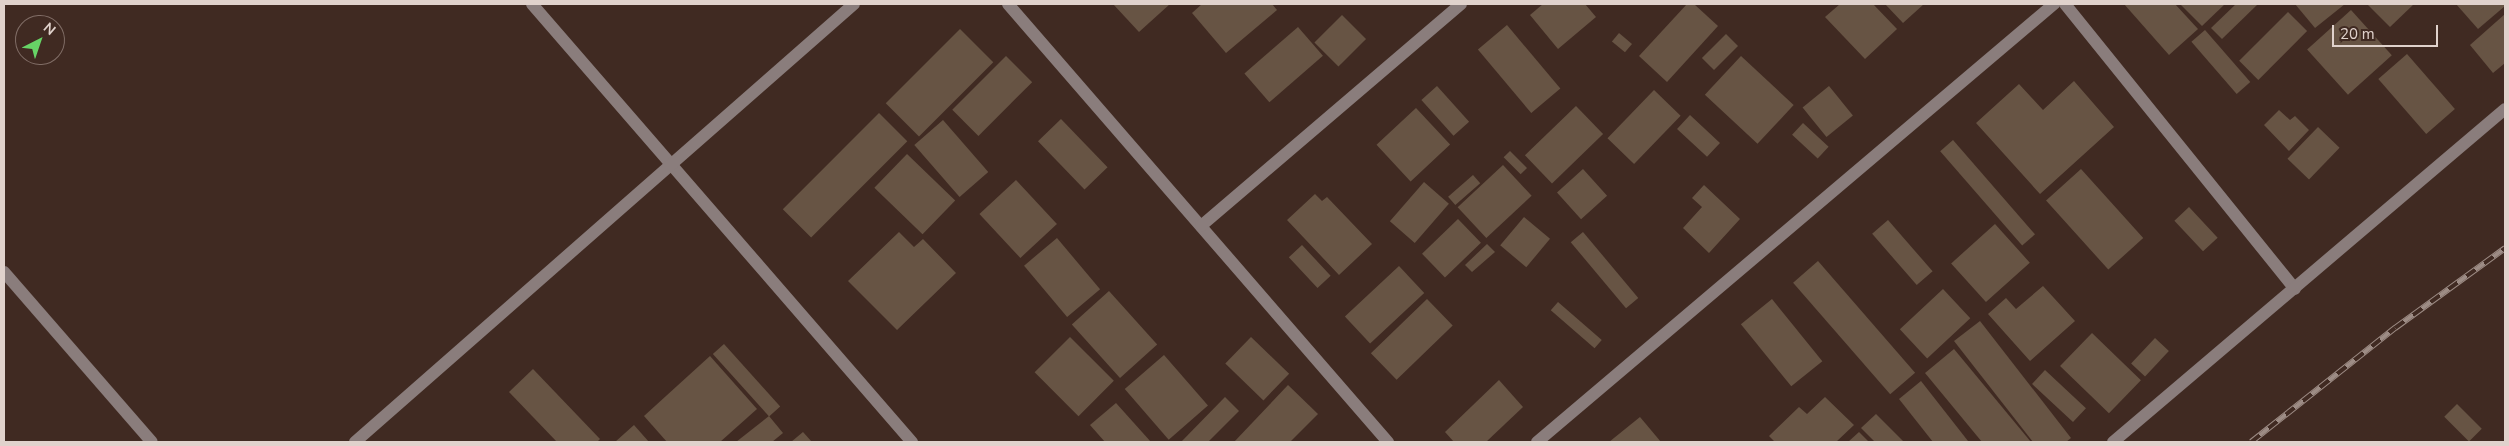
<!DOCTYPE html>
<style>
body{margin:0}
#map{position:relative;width:2509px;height:446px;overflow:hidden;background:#402a22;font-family:"Nunito Sans",sans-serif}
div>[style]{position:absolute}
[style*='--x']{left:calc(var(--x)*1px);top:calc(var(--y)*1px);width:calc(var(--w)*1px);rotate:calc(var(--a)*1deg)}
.building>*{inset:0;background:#675444;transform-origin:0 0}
.minor>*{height:12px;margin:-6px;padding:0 6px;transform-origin:6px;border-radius:6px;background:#8a7d7c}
.rail>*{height:5.5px;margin-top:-2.75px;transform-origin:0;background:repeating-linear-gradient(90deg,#402a22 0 11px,#9d8c85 0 22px);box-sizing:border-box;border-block:1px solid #9d8c85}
span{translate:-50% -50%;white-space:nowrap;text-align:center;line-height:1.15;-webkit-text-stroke:4px #402a22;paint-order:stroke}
.frame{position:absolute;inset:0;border:5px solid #e0d2cc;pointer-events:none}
.north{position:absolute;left:15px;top:15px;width:50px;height:50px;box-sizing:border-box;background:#402a22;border:1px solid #806d66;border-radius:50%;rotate:41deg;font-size:14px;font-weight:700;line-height:20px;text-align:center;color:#e0d2cc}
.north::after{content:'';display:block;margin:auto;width:18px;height:22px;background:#67d466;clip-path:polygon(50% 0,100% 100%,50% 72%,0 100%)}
.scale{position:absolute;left:2332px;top:25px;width:106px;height:22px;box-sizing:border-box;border:2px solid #e0d2cc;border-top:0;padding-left:6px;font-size:15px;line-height:18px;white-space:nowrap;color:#e0d2cc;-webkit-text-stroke:4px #402a22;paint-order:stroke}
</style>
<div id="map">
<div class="building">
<div style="clip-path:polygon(1113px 4px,1170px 4px,1139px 32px)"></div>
<div style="clip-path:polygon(1202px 4px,1272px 4px,1277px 10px,1226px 53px,1192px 13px)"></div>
<div style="clip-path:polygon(1543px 4px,1585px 4px,1596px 17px,1558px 49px,1530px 15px)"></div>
<div style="clip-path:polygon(1687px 4px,1694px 4px,1718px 26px,1667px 82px,1639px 56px)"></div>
<div style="clip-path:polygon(1840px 4px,1873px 4px,1897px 29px,1865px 59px,1825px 17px)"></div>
<div style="clip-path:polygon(1885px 4px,1924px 4px,1903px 23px)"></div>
<div style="clip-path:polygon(2124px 4px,2175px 4px,2198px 29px,2169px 55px)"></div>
<div style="clip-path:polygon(2180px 4px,2225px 4px,2202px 26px)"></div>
<div style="clip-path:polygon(2236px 4px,2258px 4px,2222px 39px,2211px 28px)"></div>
<div style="clip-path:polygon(2295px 4px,2345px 4px,2315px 28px)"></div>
<div style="clip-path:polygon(2367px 4px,2414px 4px,2390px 27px)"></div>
<div style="clip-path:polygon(2456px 4px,2505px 4px,2505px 6px,2478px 29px)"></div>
<div style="left:2351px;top:10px;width:61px;height:59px;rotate:48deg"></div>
<div style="left:2288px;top:12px;width:27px;height:69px;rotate:45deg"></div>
<div style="clip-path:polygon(2505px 14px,2505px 63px,2493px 73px,2470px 45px)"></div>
<div style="left:1342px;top:15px;width:34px;height:39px;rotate:45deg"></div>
<div style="left:1507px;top:25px;width:83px;height:38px;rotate:50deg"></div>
<div style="left:1298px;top:27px;width:38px;height:71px;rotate:49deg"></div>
<div style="left:960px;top:29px;width:47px;height:105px;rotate:45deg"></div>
<div style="left:2205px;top:30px;width:69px;height:18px;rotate:49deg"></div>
<div style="left:1619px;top:33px;width:17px;height:11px;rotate:40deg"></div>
<div style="left:1726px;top:34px;width:17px;height:34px;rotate:45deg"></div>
<div style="left:2407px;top:54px;width:73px;height:38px;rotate:49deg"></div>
<div style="left:1006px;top:56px;width:37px;height:76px;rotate:45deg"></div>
<div style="left:1741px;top:56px;width:72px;height:53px;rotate:43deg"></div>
<div style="clip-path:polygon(2074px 81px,2114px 127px,2040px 194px,1976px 123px,2019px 84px,2043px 110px)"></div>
<div style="left:1437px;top:86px;width:48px;height:21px;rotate:48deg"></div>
<div style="left:1829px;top:86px;width:38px;height:34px;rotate:51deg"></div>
<div style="left:1654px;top:90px;width:37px;height:67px;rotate:44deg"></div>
<div style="left:1576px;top:106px;width:39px;height:71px;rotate:46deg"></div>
<div style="left:1416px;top:108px;width:50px;height:54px;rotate:47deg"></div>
<div style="clip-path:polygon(2279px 110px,2290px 120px,2295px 116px,2309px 130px,2289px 151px,2264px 125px)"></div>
<div style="left:879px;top:113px;width:40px;height:136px;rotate:45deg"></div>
<div style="left:1690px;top:115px;width:41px;height:19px;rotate:43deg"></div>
<div style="left:1061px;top:119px;width:67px;height:32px;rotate:46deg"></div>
<div style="left:943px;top:120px;width:69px;height:38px;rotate:49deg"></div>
<div style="left:1803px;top:123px;width:35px;height:16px;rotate:43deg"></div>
<div style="left:2318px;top:127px;width:30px;height:44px;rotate:44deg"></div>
<div style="left:1953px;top:140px;width:125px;height:17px;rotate:49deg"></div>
<div style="left:1510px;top:151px;width:24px;height:9px;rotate:45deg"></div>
<div style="left:907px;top:154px;width:67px;height:47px;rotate:44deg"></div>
<div style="left:1503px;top:165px;width:42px;height:62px;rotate:47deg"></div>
<div style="left:1583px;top:169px;width:36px;height:35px;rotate:48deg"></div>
<div style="left:2081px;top:169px;width:93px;height:47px;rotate:48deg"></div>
<div style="left:1473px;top:175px;width:11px;height:33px;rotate:49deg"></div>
<div style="left:1016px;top:180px;width:60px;height:50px;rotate:47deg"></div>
<div style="left:1424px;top:182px;width:33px;height:52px;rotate:41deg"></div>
<div style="clip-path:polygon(1704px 185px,1740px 219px,1709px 253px,1683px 228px,1702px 207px,1692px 198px)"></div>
<div style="clip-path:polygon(1315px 194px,1322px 201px,1327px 197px,1372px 244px,1339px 275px,1287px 220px)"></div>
<div style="left:2189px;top:207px;width:42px;height:20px;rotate:47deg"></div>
<div style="left:1524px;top:217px;width:34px;height:37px;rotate:40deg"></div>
<div style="left:1458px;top:219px;width:33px;height:50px;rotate:46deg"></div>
<div style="left:1888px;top:220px;width:68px;height:21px;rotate:49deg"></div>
<div style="left:1995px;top:224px;width:52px;height:59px;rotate:48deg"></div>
<div style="clip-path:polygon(899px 232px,914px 247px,923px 239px,956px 273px,897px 330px,848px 281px)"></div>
<div style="left:1583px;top:232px;width:86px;height:16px;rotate:50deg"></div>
<div style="left:1057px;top:238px;width:67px;height:43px;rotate:50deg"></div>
<div style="clip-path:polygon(1487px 244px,1495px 252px,1472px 272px,1465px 265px)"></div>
<div style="left:1302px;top:245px;width:42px;height:18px;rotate:47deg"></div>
<div style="left:1818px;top:261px;width:148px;height:33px;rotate:49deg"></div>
<div style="left:1399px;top:266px;width:37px;height:74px;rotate:47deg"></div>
<div style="clip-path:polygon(2043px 286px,2075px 321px,2030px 361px,1988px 314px,2006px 298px,2016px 309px)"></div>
<div style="left:1943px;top:289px;width:40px;height:59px;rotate:47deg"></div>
<div style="left:1109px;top:291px;width:72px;height:50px;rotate:48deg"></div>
<div style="left:1427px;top:299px;width:37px;height:78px;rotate:46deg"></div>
<div style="left:1772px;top:299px;width:80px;height:40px;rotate:51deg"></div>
<div style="left:1558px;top:302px;width:58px;height:11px;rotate:41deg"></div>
<div style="clip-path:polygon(1980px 321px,2071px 438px,2066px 442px,2033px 442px,1954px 341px)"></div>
<div style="left:2092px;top:333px;width:68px;height:46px;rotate:44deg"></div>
<div style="left:1070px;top:337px;width:62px;height:50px;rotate:45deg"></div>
<div style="left:1251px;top:337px;width:53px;height:37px;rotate:44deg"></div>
<div style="left:2155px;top:338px;width:19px;height:35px;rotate:43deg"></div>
<div style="left:724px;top:344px;width:84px;height:15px;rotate:48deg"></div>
<div style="clip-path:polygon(1954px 349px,2031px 442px,1982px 442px,1925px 373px)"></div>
<div style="left:1164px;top:355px;width:67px;height:52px;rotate:49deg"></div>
<div style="clip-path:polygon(710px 356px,757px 409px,720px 442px,667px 442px,644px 416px)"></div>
<div style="clip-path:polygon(533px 369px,600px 439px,597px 442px,557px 442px,509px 392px)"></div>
<div style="left:2045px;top:370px;width:56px;height:19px;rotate:43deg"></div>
<div style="clip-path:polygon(1499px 380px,1523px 407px,1486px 442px,1454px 442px,1445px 432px)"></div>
<div style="clip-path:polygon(1921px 381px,1968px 441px,1967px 442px,1933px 442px,1899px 399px)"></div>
<div style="clip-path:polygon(1288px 385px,1318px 414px,1290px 442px,1234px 442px)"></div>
<div style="clip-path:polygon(1225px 397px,1239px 411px,1208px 442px,1181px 442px)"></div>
<div style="clip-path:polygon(1825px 397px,1854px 425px,1836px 442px,1775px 442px,1769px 436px,1799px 407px,1807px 414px)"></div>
<div style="clip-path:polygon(1116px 403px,1151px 442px,1105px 442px,1090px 425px)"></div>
<div style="left:2457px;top:404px;width:35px;height:18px;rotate:45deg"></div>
<div style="clip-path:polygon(1876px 414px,1904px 442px,1875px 442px,1861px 428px)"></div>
<div style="clip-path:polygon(769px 416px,783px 433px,772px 442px,736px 442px)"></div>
<div style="clip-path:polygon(1640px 417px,1661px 442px,1609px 442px)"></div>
<div style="clip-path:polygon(634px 425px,649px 442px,615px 442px)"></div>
<div style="clip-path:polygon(803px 432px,812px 442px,791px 442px)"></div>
<div style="clip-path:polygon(1859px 432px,1869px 442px,1848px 442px)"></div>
</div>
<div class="minor">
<div style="--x:532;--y:4;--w:580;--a:49.06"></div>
<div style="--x:1008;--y:4;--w:580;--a:49.06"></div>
<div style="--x:2065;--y:4;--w:366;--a:51.1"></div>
<div style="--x:1201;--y:226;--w:342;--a:-40.5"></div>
<div style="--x:4;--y:272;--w:225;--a:49"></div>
<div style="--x:355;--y:442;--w:664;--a:-41.28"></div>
<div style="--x:1537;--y:442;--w:678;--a:-40.27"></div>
<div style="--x:2113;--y:442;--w:514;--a:-40.35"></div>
</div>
<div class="rail">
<div style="--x:2251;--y:442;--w:184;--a:-38.4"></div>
<div style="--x:2395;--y:328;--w:136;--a:-36"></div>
</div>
<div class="frame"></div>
<div class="north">N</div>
<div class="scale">20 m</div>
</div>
